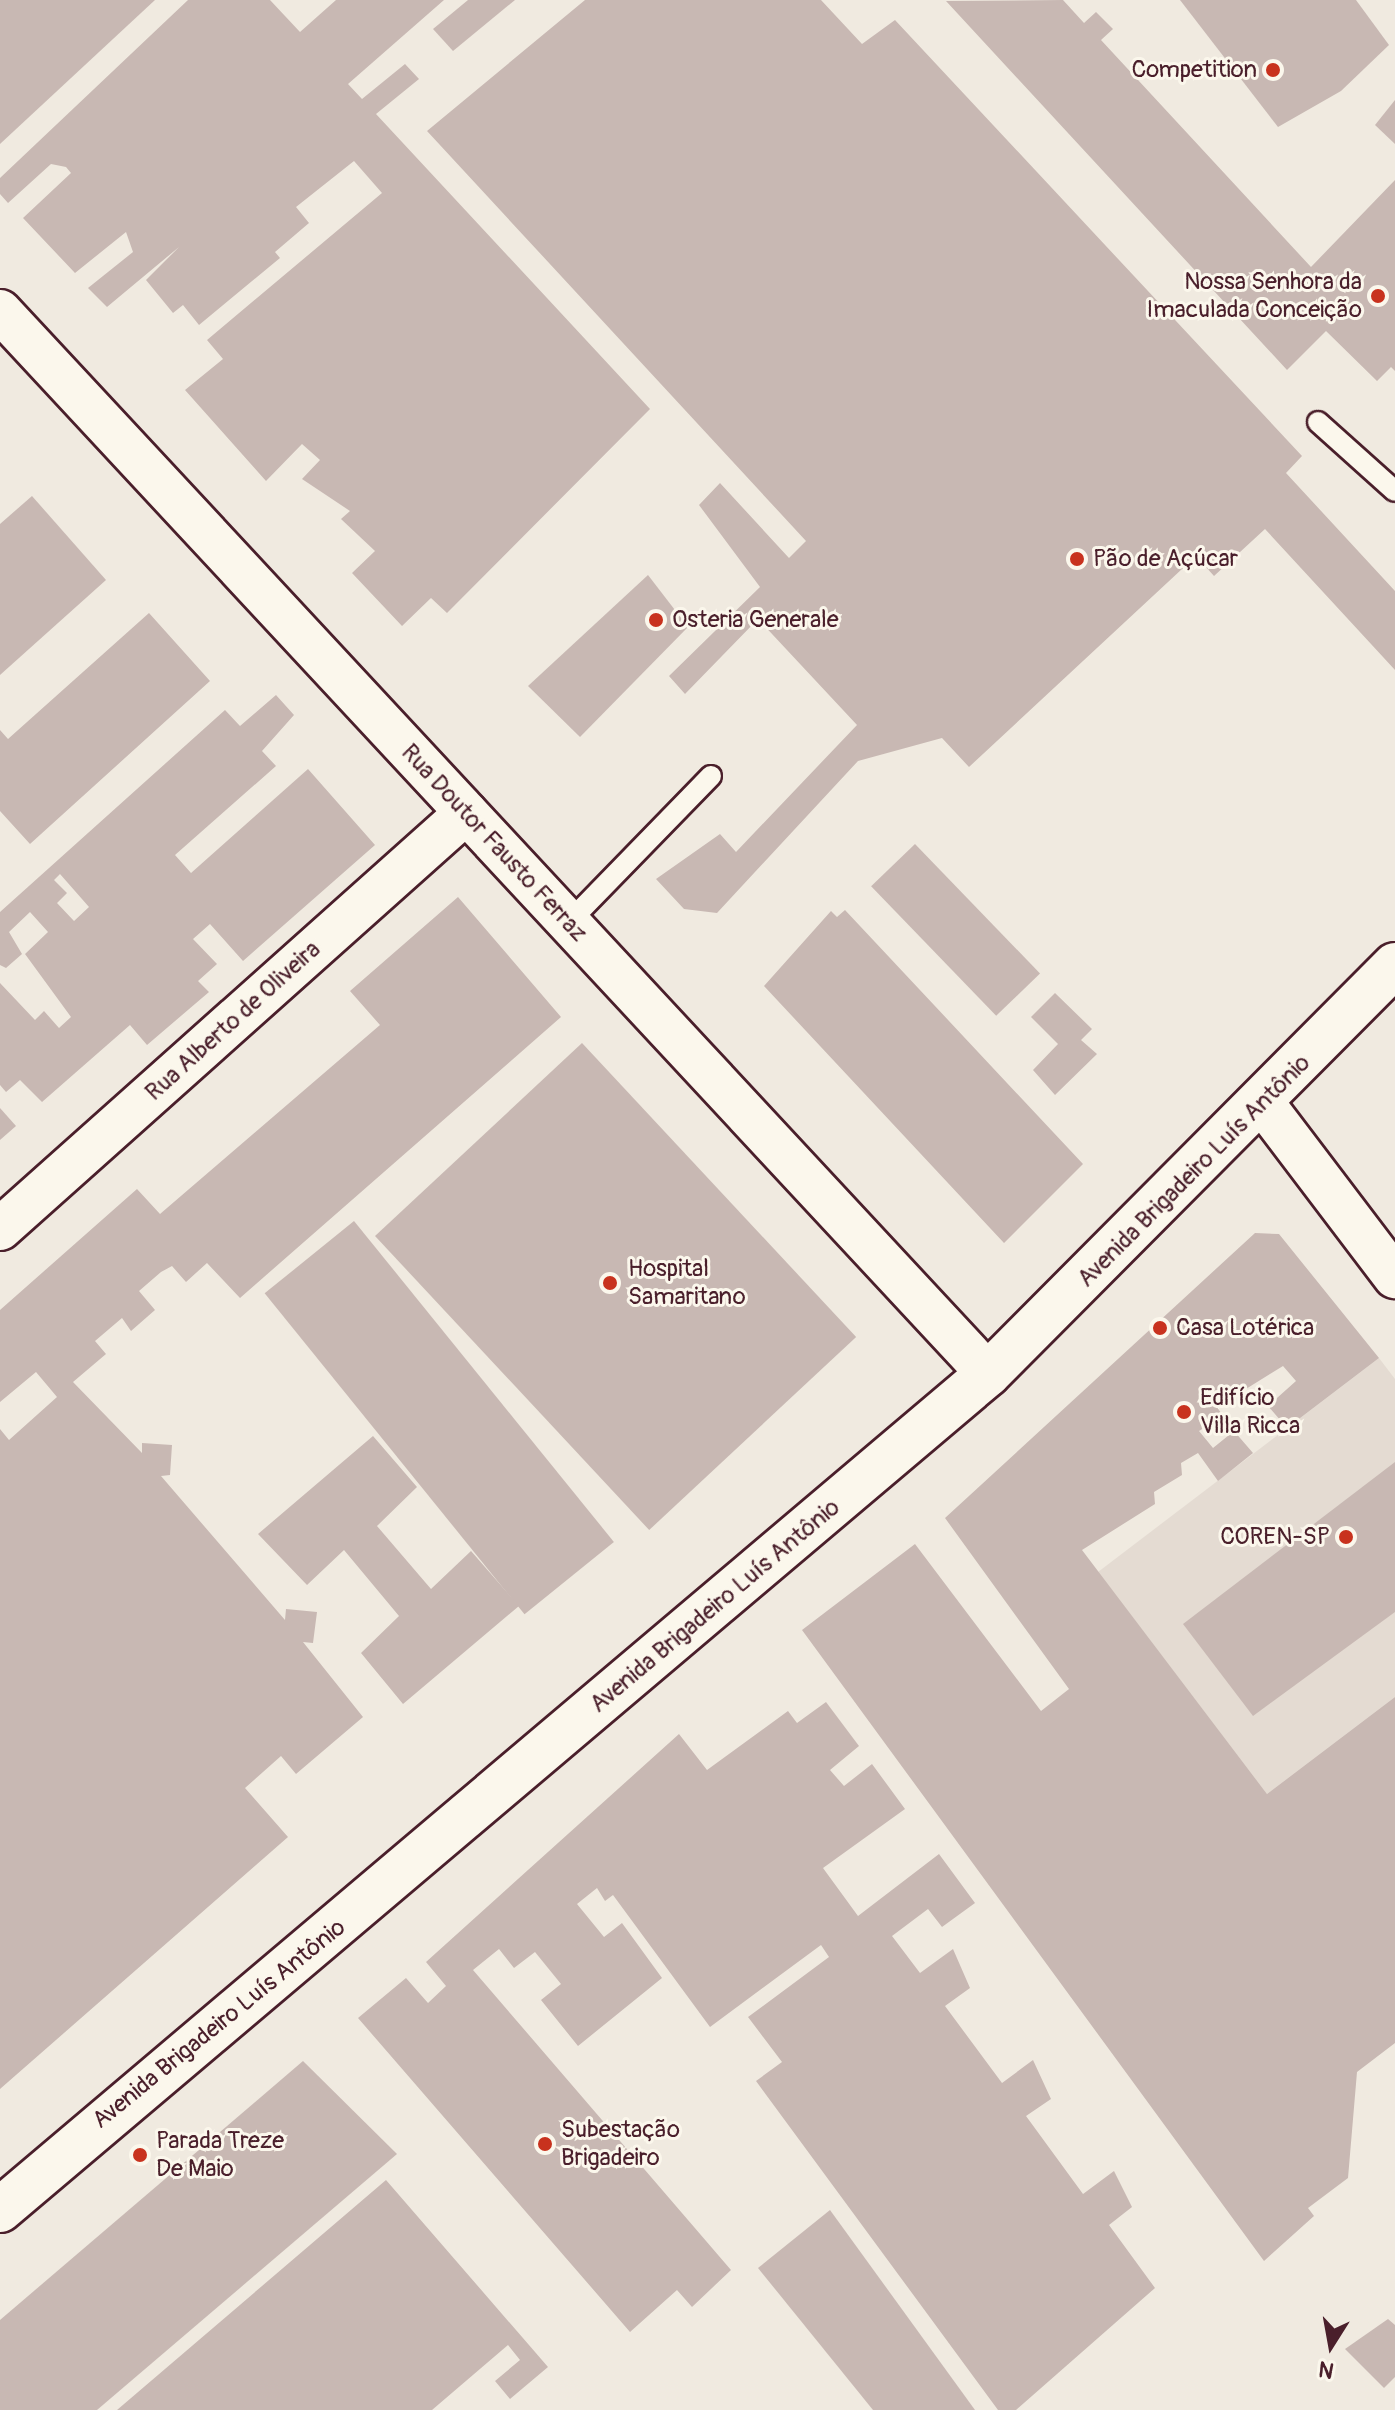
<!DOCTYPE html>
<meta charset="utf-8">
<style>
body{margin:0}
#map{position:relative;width:1395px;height:2410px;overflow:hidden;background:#f0eae0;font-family:Pangolin,sans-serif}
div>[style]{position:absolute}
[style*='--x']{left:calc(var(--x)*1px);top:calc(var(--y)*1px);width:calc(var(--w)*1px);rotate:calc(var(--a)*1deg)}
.built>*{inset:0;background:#e4dbd2}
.building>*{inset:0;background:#c8b8b3;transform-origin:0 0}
.roads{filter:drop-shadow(2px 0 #4a1f2b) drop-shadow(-2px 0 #4a1f2b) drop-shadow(0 2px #4a1f2b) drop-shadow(0 -2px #4a1f2b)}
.service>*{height:20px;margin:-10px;padding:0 10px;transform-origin:10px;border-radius:10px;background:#fbf7ec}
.minor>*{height:42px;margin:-21px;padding:0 21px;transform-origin:21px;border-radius:21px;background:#fbf7ec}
.secondary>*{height:44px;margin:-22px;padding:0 22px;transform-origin:22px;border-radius:22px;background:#fbf7ec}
.dots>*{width:22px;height:22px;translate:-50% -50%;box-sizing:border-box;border:4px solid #fbf7ec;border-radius:50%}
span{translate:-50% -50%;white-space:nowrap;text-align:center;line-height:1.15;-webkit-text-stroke:6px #fbf7ec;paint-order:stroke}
.poi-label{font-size:24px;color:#4a1f2b}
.right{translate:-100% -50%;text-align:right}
.left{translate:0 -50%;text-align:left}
.street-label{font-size:24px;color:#4a1f2b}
.north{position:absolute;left:1291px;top:2306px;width:80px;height:80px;-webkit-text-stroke:6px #fbf7ec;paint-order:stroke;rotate:191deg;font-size:22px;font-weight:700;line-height:32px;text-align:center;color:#4a1f2b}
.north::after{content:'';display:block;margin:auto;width:28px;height:36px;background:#4a1f2b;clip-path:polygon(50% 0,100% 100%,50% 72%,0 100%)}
</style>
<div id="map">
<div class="built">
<div style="clip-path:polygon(1379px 1358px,1395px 1379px,1395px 1697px,1267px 1794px,1098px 1572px)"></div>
</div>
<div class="building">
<div style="clip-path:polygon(0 0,155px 0,0 144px)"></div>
<div style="clip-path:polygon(188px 0,270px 0,300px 32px,336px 0,444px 0,348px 84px,362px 99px,405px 64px,419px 79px,376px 114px,650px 409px,447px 613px,431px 598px,402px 626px,352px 573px,375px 551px,341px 519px,350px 511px,302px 479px,320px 460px,302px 444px,266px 481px,185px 390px,223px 359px,207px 340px,382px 193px,354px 161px,296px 207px,309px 223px,275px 252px,280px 258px,199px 325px,183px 305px,173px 313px,146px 280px,179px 247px,107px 307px,88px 288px,133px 252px,126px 232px,75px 273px,23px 218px,71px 173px,66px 167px,51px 164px,8px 203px,0 194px,0 178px)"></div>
<div style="clip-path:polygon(468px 0,515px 0,453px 51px,433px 29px)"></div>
<div style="clip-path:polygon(585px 0,821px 0,862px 44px,895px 20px,1302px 456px,1286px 473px,1395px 591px,1395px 670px,1265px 529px,1214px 576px,1196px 556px,969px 767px,942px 738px,858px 761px,717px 913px,684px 909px,656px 879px,720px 834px,736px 852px,857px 725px,758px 619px,685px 694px,669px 676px,760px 587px,699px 505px,720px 483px,789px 558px,806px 541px,427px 131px)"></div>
<div style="clip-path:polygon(1063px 0,1084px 23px,1096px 12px,1113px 29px,1101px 40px,1311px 267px,1395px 180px,1395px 371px,1391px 367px,1377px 381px,1326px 331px,1287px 370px,946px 1px)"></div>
<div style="clip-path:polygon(1180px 0,1356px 0,1389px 45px,1341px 91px,1278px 127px)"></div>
<div style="clip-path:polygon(1395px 100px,1395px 144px,1375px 125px)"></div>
<div style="clip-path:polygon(32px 496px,106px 580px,0 675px,0 524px)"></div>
<div style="clip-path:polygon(648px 575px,688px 627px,580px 737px,528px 686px)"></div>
<div style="clip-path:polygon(149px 613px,210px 681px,30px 844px,0 811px,0 730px,8px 739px)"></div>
<div style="clip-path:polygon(evenodd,276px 695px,294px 715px,262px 751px,276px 766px,175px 855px,191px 873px,308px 769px,375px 845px,243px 961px,210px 924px,193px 939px,217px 964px,198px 981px,209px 992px,147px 1045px,130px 1025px,42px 1102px,20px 1080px,6px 1092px,0 1085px,0 983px,35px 1020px,44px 1011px,59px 1028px,71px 1017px,25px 954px,48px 932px,30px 912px,9px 932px,22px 954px,6px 968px,0 965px,0 912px,225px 710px,240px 726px,276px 695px,60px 874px,89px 907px,74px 921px,57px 903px,67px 893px,54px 880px,60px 874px)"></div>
<div style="left:915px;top:844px;width:180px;height:61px;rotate:46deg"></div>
<div style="clip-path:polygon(458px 897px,561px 1017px,240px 1298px,207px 1263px,186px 1282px,172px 1266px,161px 1272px,139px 1291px,155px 1310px,131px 1331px,122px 1318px,95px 1341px,106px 1354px,73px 1382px,142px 1453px,142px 1443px,172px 1445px,170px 1475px,161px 1476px,285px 1620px,286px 1609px,317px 1612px,313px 1643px,303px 1642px,363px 1717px,296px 1774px,281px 1756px,245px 1788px,288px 1837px,0 2089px,0 1429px,9px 1440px,57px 1397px,36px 1372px,0 1402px,0 1310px,137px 1189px,160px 1214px,380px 1025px,350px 991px)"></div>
<div style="clip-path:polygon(845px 910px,1083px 1164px,1004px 1243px,764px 986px,831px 911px,837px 917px)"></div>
<div style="clip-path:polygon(1055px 993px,1092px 1029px,1081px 1040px,1097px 1054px,1055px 1095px,1033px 1070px,1058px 1044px,1031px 1017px)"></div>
<div style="left:582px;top:1043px;width:402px;height:283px;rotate:47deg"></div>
<div style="clip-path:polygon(0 1108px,16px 1126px,0 1140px)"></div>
<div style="left:354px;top:1221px;width:413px;height:115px;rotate:51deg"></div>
<div style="clip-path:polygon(1255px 1233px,1279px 1234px,1379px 1358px,1287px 1428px,1268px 1406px,1296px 1381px,1283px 1366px,1217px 1407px,1223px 1416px,1199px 1431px,1213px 1448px,1234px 1431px,1253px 1453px,1218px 1481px,1198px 1453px,1181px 1463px,1182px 1475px,1154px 1492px,1155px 1504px,1082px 1550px,1267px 1794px,1395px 1697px,1395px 2043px,1357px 2072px,1348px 2178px,1308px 2208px,1314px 2216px,1264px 2261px,802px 1630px,915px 1544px,1041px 1711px,1069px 1689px,945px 1518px)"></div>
<div style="clip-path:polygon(373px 1436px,417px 1487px,377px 1526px,431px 1589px,471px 1551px,519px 1606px,403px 1704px,361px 1653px,399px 1616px,344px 1550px,307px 1585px,258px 1534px)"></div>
<div style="clip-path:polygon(1395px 1462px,1395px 1612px,1253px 1716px,1183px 1624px)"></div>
<div style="clip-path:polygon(826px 1702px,859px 1746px,830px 1770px,844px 1786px,872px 1764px,905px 1809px,823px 1868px,858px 1916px,939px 1854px,975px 1903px,942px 1927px,928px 1909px,892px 1936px,920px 1973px,953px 1949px,970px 1988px,945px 2006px,1002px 2083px,1033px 2060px,1051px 2099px,1026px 2116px,1083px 2194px,1114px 2171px,1132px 2207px,1109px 2225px,1155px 2288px,1016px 2410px,998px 2410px,756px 2081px,782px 2062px,748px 2017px,829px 1957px,821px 1945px,710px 2027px,613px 1895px,605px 1901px,597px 1888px,577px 1904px,604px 1937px,622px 1923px,662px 1978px,578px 2046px,541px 2000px,561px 1984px,535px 1952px,514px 1968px,499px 1949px,473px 1970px,731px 2270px,692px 2307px,677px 2290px,630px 2332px,358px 2018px,406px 1978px,428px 2003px,446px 1986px,426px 1962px,679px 1734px,707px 1770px,788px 1711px,797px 1723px)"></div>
<div style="clip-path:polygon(303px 2061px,397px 2154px,97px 2410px,0 2410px,0 2320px)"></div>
<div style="clip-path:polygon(386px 2180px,548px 2367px,510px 2399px,495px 2381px,520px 2360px,508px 2345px,432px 2410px,117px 2410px)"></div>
<div style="clip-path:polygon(830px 2210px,975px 2410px,873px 2410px,758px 2268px)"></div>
<div style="clip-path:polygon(1388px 2319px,1395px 2325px,1395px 2377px,1384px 2388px,1345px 2349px)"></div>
</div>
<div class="roads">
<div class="service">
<div style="--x:1318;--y:422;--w:103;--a:41.9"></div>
<div style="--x:568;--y:923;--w:205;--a:-45.8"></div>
</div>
<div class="minor">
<div style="--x:0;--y:311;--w:1451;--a:47.09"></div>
<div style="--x:1262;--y:1102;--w:220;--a:52.8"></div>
<div style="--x:0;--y:1229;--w:625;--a:-41.76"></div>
</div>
<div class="secondary">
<div style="--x:0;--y:2210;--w:1294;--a:-40.24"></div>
<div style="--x:988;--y:1374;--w:577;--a:-45.14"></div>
</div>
</div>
<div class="dots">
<div style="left:1273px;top:70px;background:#c8321e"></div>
<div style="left:1378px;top:296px;background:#c8321e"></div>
<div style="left:1077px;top:559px;background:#c8321e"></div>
<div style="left:656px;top:620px;background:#c8321e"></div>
<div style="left:610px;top:1283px;background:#c8321e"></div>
<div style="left:1160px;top:1328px;background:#c8321e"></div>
<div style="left:1184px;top:1412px;background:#c8321e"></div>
<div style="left:1346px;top:1537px;background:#c8321e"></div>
<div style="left:545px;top:2144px;background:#c8321e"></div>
<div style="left:140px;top:2155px;background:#c8321e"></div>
</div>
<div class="poi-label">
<span class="right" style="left:1257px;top:70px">Competition</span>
<span class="right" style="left:1362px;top:296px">Nossa Senhora da<br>Imaculada Conceição</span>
<span class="left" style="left:1093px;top:559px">Pão de Açúcar</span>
<span class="left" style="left:672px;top:620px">Osteria Generale</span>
<span class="left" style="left:628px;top:1283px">Hospital<br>Samaritano</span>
<span class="left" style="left:1176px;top:1328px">Casa Lotérica</span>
<span class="left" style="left:1200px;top:1412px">Edifício<br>Villa Ricca</span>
<span class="right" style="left:1330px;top:1537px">COREN-SP</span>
<span class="left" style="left:561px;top:2144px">Subestação<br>Brigadeiro</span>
<span class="left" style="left:156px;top:2155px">Parada Treze<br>De Maio</span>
</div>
<div class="street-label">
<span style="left:494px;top:843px;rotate:47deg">Rua Doutor Fausto Ferraz</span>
<span style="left:233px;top:1021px;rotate:-42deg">Rua Alberto de Oliveira</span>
<span style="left:1194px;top:1171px;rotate:-45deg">Avenida Brigadeiro Luís Antônio</span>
<span style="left:715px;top:1606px;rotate:-40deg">Avenida Brigadeiro Luís Antônio</span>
<span style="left:219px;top:2024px;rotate:-39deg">Avenida Brigadeiro Luís Antônio</span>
</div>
<div class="north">N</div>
</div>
